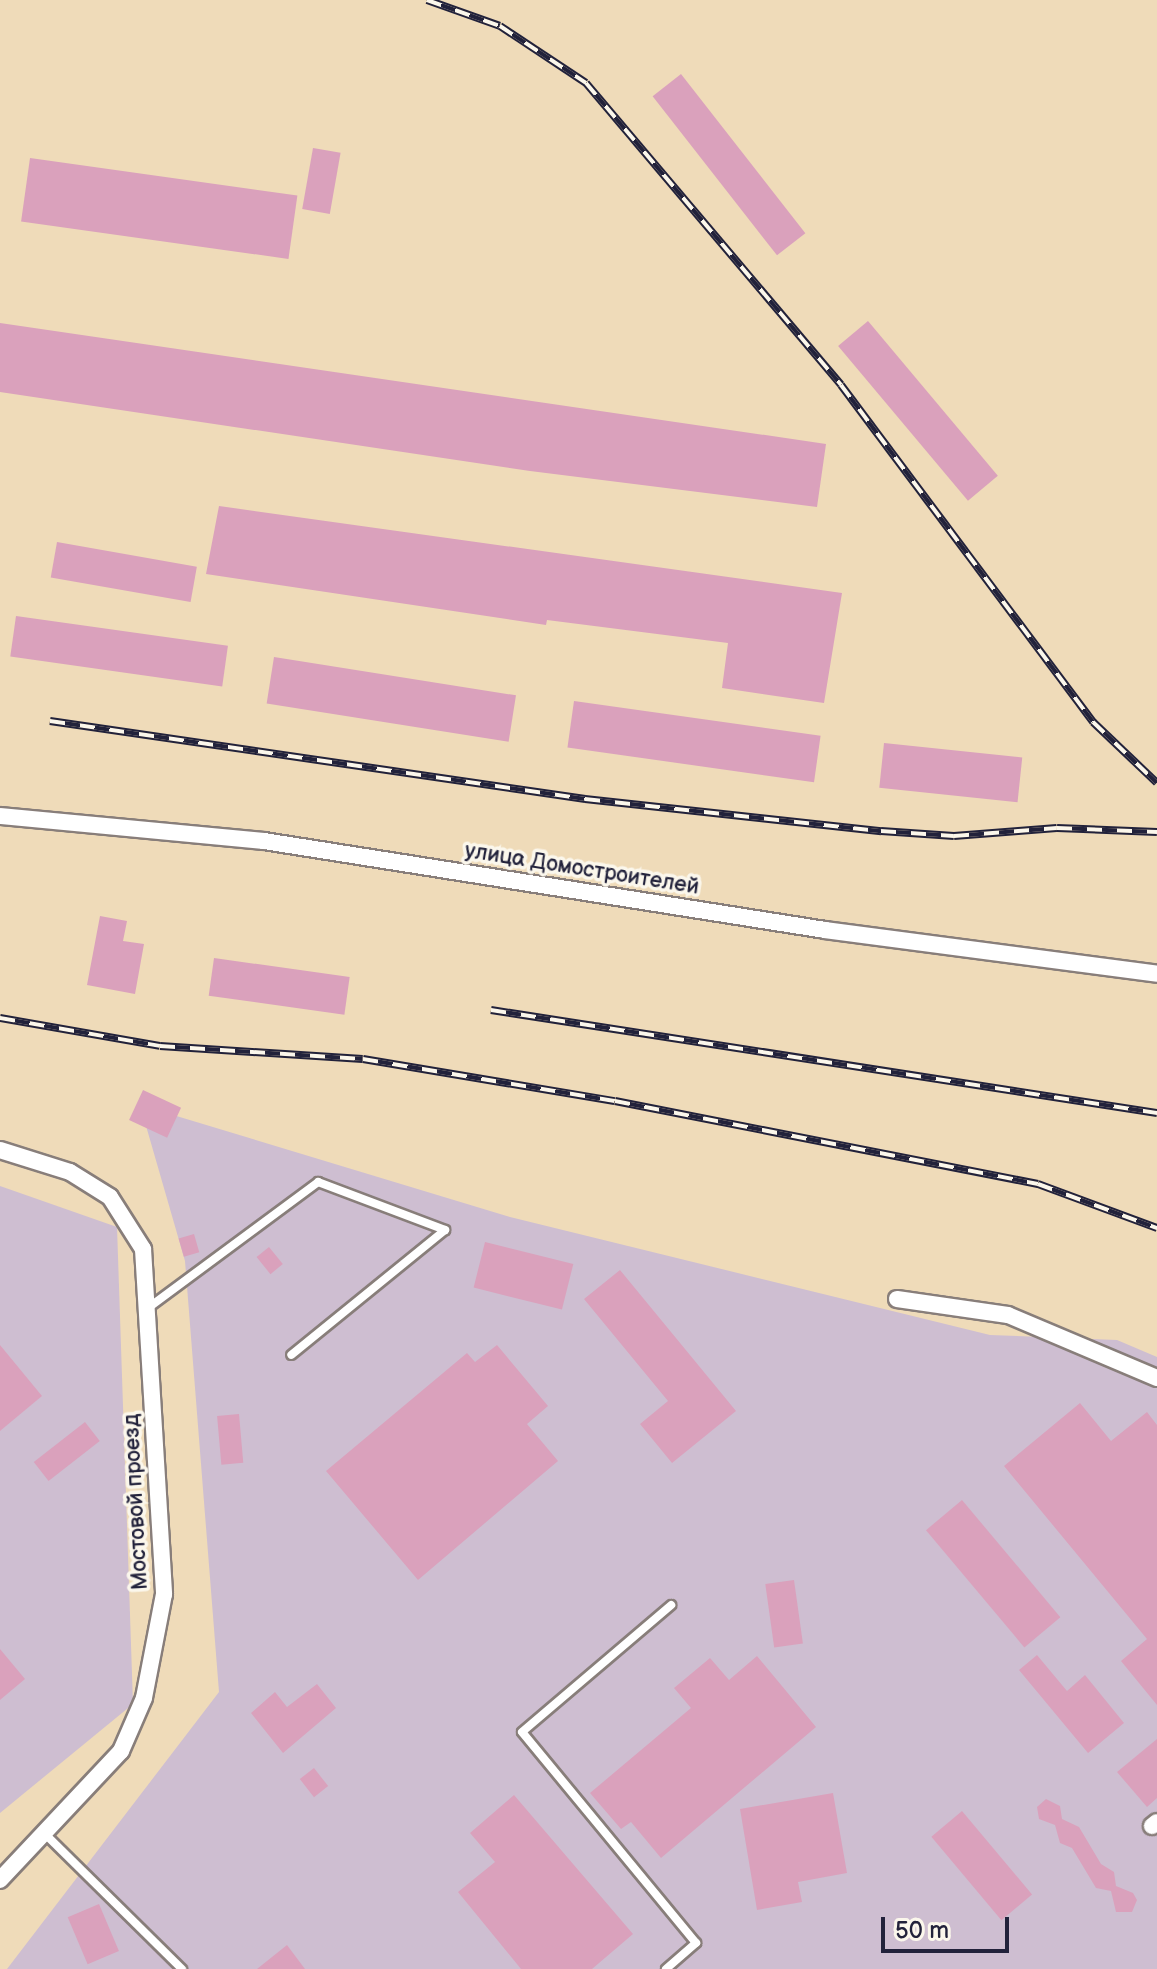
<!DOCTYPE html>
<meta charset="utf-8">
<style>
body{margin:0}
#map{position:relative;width:1157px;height:1969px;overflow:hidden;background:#efdbb9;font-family:"Balsamiq Sans",sans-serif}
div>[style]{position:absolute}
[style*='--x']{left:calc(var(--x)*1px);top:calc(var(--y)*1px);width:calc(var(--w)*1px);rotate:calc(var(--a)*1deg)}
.industrial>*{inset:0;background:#cebed1}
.building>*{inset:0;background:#daa1bc;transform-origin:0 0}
.roads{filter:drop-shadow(2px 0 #887e7a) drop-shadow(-2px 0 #887e7a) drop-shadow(0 2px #887e7a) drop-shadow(0 -2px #887e7a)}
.service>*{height:8px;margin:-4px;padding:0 4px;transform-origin:4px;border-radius:4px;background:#fff}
.minor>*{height:16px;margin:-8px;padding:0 8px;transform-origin:8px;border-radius:8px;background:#fff}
.rail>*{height:8px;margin-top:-4px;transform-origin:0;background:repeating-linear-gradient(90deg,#fbf7ec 0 15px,#22223b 0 30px);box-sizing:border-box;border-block:2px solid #22223b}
span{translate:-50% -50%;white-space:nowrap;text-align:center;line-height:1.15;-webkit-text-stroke:7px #fbf7ec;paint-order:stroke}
.street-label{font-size:22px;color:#22223b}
.scale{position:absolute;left:881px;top:1917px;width:128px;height:36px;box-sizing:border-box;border:4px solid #22223b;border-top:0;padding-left:10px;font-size:24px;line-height:28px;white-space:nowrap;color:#22223b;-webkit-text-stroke:6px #fbf7ec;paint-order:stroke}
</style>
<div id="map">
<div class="industrial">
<div style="clip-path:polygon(140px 1105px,510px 1217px,990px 1335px,1117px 1340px,1157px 1357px,1157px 1969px,7px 1969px,219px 1692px,185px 1261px)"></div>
<div style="clip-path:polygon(0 1186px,117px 1227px,133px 1704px,0 1813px)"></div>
</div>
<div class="building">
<div style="left:681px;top:74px;width:202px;height:36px;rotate:52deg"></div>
<div style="left:313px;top:148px;width:28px;height:62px;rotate:10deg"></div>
<div style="left:30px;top:158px;width:270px;height:64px;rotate:8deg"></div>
<div style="left:868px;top:321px;width:202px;height:39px;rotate:50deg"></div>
<div style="clip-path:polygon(0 323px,826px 444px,817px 507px,530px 471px,0 392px)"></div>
<div style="clip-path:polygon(219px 506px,842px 593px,824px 703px,722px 688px,728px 643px,547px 620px,546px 625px,206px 574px)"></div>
<div style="left:57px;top:542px;width:142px;height:36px;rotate:10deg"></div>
<div style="left:16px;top:616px;width:214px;height:41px;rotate:8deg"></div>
<div style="left:274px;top:657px;width:245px;height:47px;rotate:9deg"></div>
<div style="left:574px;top:701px;width:249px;height:47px;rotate:8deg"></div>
<div style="left:884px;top:743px;width:139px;height:45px;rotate:6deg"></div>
<div style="clip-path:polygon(100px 916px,127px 921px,123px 941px,144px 944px,135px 994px,87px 985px)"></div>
<div style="left:214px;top:958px;width:137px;height:38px;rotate:8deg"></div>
<div style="left:143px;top:1090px;width:42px;height:33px;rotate:25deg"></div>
<div style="left:194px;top:1234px;width:19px;height:16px;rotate:74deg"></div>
<div style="left:485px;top:1242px;width:91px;height:47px;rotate:14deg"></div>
<div style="left:269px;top:1247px;width:22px;height:16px;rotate:51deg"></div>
<div style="clip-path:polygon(620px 1270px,736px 1411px,672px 1463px,640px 1424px,668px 1401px,584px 1299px)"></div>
<div style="clip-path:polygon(0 1345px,42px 1396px,0 1431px)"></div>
<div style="clip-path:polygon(497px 1345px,548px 1406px,527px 1424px,558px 1461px,418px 1580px,326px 1471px,467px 1353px,475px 1362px)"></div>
<div style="clip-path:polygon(1080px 1403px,1111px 1441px,1147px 1412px,1157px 1425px,1157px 1705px,1121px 1661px,1147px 1639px,1004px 1466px)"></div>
<div style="left:239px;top:1414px;width:49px;height:22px;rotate:85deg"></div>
<div style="left:85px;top:1422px;width:24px;height:65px;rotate:52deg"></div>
<div style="left:962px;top:1500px;width:153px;height:47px;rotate:50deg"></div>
<div style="left:794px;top:1580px;width:64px;height:29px;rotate:82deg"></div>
<div style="clip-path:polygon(0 1649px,25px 1679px,0 1700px)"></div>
<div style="clip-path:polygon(1037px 1655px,1067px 1691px,1085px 1675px,1124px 1723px,1088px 1753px,1019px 1670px)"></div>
<div style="clip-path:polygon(757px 1656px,816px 1727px,661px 1858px,631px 1822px,621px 1829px,590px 1793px,691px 1708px,674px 1688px,710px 1658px,729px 1680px)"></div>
<div style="clip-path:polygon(317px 1684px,336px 1708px,283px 1753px,251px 1713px,275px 1692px,287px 1707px)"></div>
<div style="clip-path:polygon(1157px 1739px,1157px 1798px,1147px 1807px,1117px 1772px)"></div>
<div style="left:314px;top:1768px;width:23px;height:18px;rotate:52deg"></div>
<div style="clip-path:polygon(833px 1793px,847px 1873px,798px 1882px,802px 1902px,757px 1910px,740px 1809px)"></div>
<div style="clip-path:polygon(514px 1795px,633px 1934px,592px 1969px,521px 1969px,458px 1892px,495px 1862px,470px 1833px)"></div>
<div style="clip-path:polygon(1046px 1799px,1060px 1806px,1062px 1819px,1079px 1827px,1101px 1864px,1114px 1872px,1116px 1886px,1133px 1893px,1137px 1900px,1132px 1912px,1116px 1912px,1111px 1891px,1096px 1888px,1072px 1848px,1060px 1843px,1055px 1825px,1039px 1819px,1037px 1807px)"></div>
<div style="left:962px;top:1811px;width:109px;height:40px;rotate:50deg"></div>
<div style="left:99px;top:1904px;width:51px;height:34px;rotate:67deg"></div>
<div style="clip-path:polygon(287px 1945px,305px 1969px,257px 1969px)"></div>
</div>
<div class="roads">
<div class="service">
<div style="--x:148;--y:1308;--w:212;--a:-36.5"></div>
<div style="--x:318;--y:1182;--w:136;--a:20.7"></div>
<div style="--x:445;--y:1230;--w:198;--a:140.9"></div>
<div style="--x:44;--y:1833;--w:194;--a:44.6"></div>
<div style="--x:666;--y:1969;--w:40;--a:-41"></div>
<div style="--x:696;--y:1943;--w:273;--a:-129.5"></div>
<div style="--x:522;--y:1732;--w:196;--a:-40.4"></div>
</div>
<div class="minor">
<div style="--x:0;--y:816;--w:265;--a:5.4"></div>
<div style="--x:264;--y:841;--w:568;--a:9.01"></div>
<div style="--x:825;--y:930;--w:335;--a:7.5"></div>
<div style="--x:0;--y:1150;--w:73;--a:17.4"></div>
<div style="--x:70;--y:1172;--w:47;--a:32"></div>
<div style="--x:110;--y:1197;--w:62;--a:57.6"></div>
<div style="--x:143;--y:1249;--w:346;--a:86.5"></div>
<div style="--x:164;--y:1594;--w:106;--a:100.9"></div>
<div style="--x:144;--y:1698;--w:58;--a:113.5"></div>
<div style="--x:121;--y:1751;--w:177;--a:133.2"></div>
<div style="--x:897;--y:1299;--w:112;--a:8.2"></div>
<div style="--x:1008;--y:1315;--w:162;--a:22.9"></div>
<div style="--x:1152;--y:1826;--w:6;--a:-39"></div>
</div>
</div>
<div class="rail">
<div style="--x:427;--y:0;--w:77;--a:19.6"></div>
<div style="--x:500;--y:26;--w:103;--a:33.5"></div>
<div style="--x:586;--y:83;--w:395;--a:49.8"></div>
<div style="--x:841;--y:385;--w:421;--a:53.2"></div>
<div style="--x:1093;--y:722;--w:88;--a:43.6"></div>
<div style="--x:50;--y:721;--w:541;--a:8.29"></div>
<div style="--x:585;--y:799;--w:298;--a:6.2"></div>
<div style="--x:881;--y:831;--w:73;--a:3.9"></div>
<div style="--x:954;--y:836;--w:103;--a:-4.4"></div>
<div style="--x:1057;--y:828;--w:100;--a:2.3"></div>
<div style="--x:491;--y:1010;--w:674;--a:8.79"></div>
<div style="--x:0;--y:1018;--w:162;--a:9.9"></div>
<div style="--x:160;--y:1046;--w:203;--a:3.7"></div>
<div style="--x:363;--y:1059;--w:255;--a:9.5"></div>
<div style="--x:615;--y:1101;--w:431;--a:11.1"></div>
<div style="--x:1038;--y:1184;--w:127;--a:20.3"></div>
</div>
<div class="street-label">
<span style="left:582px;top:869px;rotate:9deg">улица Домостроителей</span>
<span style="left:136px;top:1502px;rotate:-93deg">Мостовой проезд</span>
</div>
<div class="scale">50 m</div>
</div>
